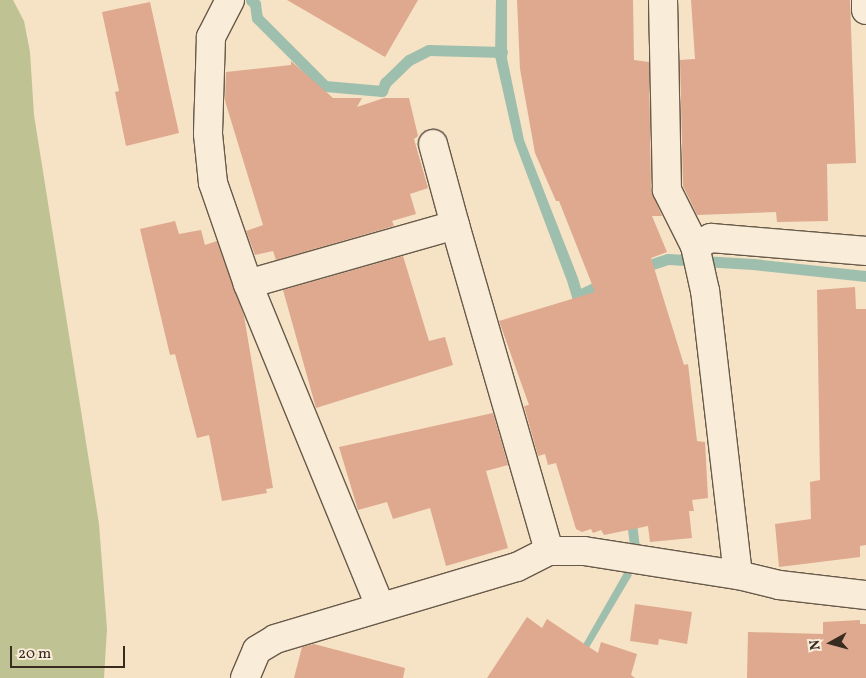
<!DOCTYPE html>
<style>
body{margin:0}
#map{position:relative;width:866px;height:678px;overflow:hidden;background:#f6e2c4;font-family:Vollkorn,serif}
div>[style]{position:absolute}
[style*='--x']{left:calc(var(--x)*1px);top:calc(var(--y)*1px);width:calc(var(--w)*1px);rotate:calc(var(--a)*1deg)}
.green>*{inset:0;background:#bfc292}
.water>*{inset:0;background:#9ebfae}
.stream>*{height:11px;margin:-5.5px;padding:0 5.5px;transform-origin:5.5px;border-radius:5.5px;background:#9ebfae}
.building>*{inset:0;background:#dea98e}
.roads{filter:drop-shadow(1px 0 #685a4a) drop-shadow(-1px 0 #685a4a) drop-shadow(0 1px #685a4a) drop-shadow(0 -1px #685a4a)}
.minor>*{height:28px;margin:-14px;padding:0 14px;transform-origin:14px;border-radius:14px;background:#f9ecd9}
span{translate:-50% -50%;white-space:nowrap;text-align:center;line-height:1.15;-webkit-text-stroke:5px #f9ecd9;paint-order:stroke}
.north{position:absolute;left:806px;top:618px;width:50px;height:50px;-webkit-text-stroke:4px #f9ecd9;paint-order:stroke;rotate:263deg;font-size:14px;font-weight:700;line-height:20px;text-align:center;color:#382c21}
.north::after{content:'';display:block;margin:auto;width:18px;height:22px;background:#382c21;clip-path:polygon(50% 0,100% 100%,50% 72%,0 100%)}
.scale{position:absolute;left:10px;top:646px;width:115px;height:22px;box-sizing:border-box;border:2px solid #382c21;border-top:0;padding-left:6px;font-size:15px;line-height:18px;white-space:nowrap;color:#382c21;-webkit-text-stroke:4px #f9ecd9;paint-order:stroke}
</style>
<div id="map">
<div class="green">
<div style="clip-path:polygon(0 0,13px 0,24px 21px,30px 52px,34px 115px,99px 524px,107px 629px,104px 678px,0 678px)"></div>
</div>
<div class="water">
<div style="clip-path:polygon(496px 0,507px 0,507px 58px,524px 140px,578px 278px,628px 447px,640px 548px,630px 546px,618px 449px,594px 368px,567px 281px,514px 140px,495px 56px)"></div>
<div style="clip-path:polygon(625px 571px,632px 575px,571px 678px,564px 678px)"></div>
</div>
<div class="stream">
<div style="--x:251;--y:0;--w:6;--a:45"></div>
<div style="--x:255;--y:4;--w:14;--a:82"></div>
<div style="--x:257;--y:18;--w:96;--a:45"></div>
<div style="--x:325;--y:86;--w:57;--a:5"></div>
<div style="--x:382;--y:91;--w:9;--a:-69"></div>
<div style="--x:385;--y:83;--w:33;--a:-44"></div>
<div style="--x:409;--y:60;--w:22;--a:-27"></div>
<div style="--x:429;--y:50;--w:73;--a:1.6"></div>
<div style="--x:640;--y:268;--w:29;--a:-18"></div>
<div style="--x:668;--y:259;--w:85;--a:3.4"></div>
<div style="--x:753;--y:264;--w:114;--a:6.1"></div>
<div style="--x:577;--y:296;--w:33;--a:-25"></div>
</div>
<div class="building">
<div style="clip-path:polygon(287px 0,418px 0,385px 57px)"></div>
<div style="clip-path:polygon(517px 0,633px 0,634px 60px,649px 62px,651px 190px,662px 216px,652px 216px,667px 252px,651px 258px,684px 365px,688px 364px,697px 441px,705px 442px,708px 498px,692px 500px,694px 511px,689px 511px,692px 538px,650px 542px,648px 526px,604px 535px,601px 530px,593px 533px,591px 529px,582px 532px,576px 529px,556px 463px,548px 465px,545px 454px,538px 456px,524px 406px,529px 405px,499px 321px,595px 292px,559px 201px,556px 201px,535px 153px,520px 69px)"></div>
<div style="clip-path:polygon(691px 0,850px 0,856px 163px,827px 164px,828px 221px,777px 222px,776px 212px,697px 215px,683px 186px,680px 60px,695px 59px)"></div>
<div style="clip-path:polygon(150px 2px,179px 133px,126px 146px,115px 92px,119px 91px,102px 12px)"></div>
<div style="clip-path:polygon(291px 61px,333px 98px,362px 98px,357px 107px,384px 98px,409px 98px,418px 136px,414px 139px,428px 188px,410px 194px,416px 214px,392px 221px,394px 226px,276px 260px,273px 251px,255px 255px,246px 231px,263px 225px,225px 101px,226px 72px,291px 65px)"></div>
<div style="clip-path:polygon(175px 221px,179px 234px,201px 230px,205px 245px,217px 241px,244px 316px,273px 488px,266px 489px,267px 493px,222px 501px,209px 435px,197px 438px,175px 354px,170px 355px,140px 229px)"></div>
<div style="clip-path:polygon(403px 256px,429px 341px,445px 337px,453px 365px,316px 408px,283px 290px)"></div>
<div style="clip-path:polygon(855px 287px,856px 309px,866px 309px,866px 545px,860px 546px,860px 557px,779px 567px,775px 524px,811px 519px,810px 482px,820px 480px,817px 290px)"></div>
<div style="clip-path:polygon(493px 413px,508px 465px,486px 471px,508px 548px,446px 566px,430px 508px,393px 519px,387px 502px,358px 510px,339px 447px)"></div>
<div style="clip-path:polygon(635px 604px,692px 612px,687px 644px,659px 639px,658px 645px,630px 641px)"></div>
<div style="clip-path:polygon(527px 617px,542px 628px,547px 619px,598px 653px,601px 642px,637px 654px,631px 675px,635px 678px,487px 678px)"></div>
<div style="clip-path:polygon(860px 620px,860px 624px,866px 624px,866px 678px,747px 678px,748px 632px,823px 634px,823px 622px)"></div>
<div style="clip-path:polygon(314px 644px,405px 668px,403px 678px,294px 678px,302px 647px)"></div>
</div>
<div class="roads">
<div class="minor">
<div style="--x:230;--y:0;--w:42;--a:117.2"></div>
<div style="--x:211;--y:37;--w:97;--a:91.8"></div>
<div style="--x:208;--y:134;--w:49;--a:84.2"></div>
<div style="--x:213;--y:183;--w:107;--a:70.9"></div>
<div style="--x:866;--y:0;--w:10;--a:90"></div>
<div style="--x:433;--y:144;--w:84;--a:74.8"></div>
<div style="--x:695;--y:246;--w:18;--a:-27"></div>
<div style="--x:711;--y:238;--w:156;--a:4.8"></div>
<div style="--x:738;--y:575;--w:42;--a:13.7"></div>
<div style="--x:779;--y:585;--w:88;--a:6.6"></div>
<div style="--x:380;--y:606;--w:348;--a:-112.3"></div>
<div style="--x:248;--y:284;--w:215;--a:-15.9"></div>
<div style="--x:455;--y:225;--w:339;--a:73.9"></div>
<div style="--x:245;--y:678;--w:30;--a:-67"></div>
<div style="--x:257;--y:650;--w:21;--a:-31"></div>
<div style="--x:275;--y:639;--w:252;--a:-16.6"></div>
<div style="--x:517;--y:567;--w:36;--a:-27"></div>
<div style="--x:549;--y:551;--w:35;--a:0"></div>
<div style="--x:584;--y:551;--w:156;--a:8.9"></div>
<div style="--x:738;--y:575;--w:286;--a:-96.6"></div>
<div style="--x:705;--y:291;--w:46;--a:-102.5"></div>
<div style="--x:695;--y:246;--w:63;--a:-116.6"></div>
<div style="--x:667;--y:190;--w:190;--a:-91.2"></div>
</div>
</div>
<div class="north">N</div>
<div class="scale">20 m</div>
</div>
